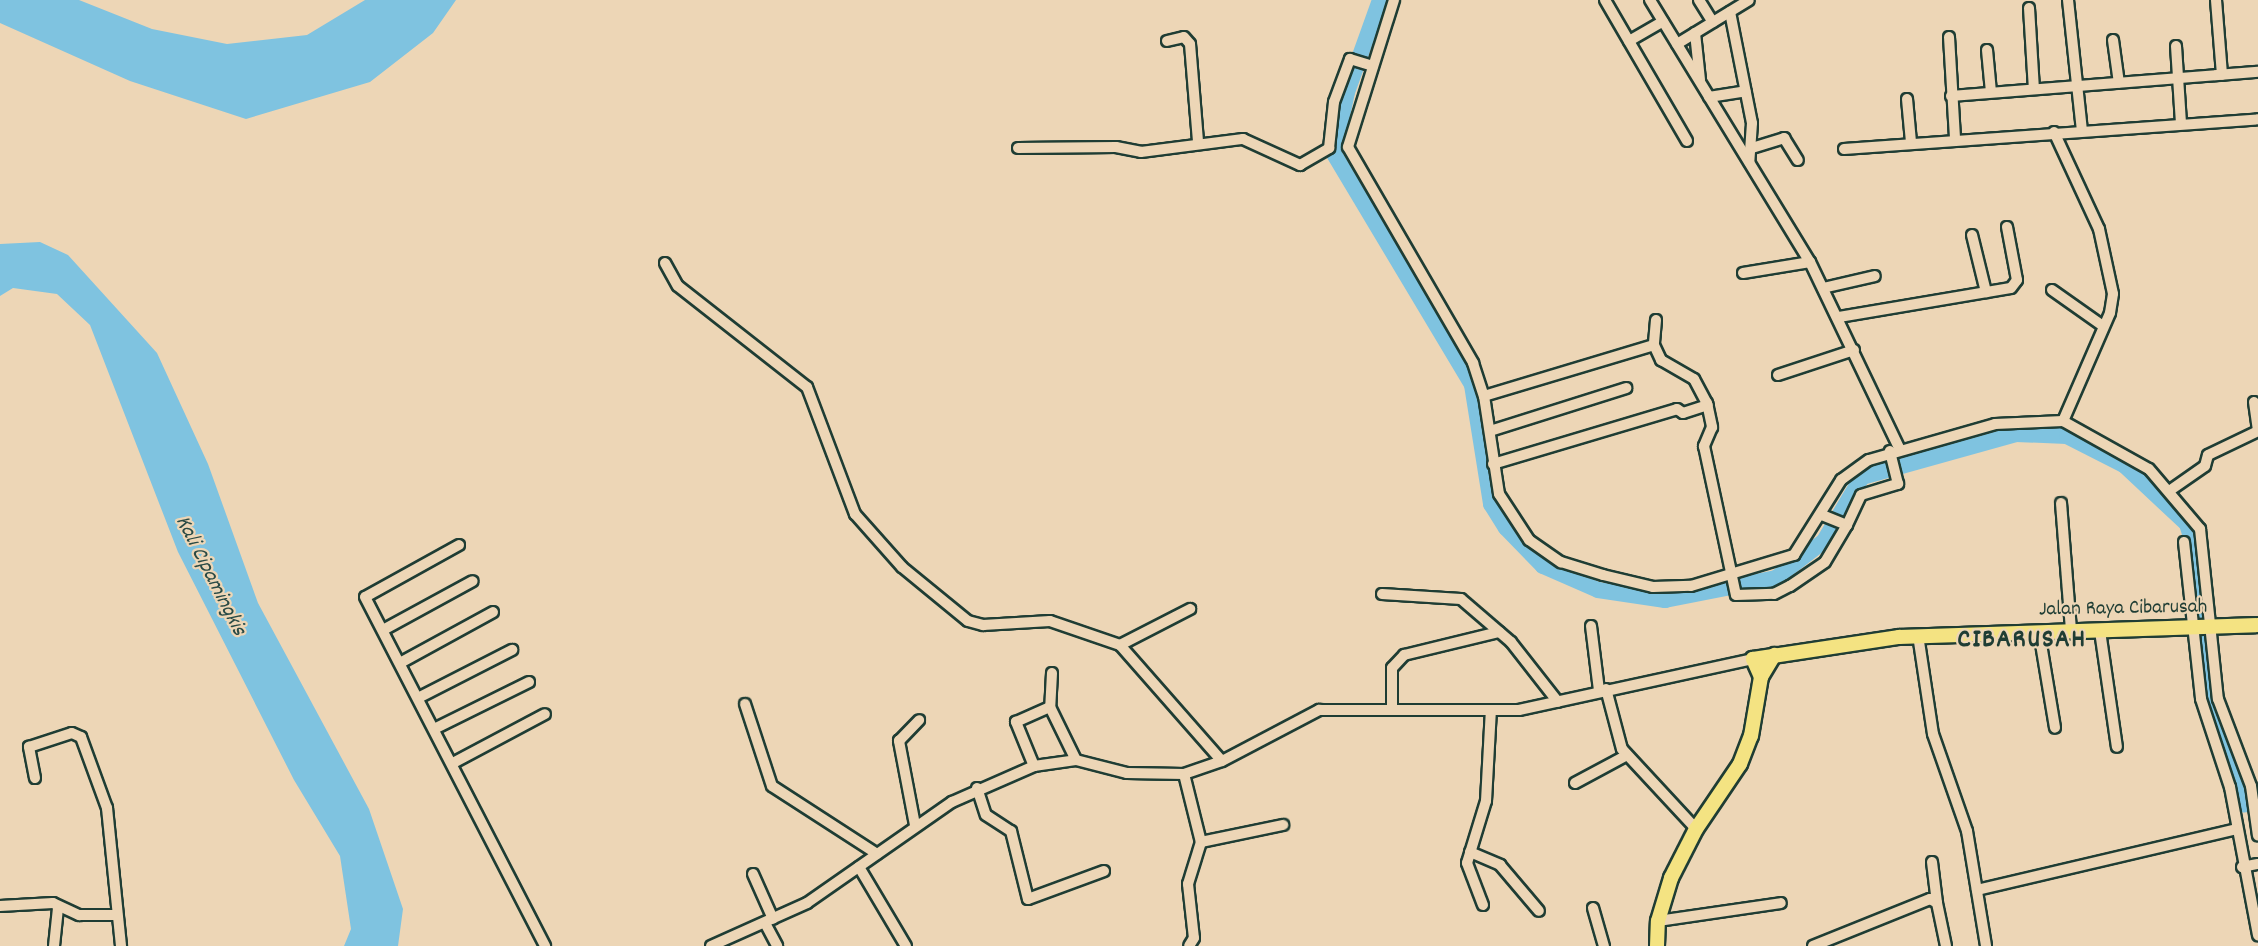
<!DOCTYPE html>
<style>
body{margin:0}
#map{position:relative;width:2258px;height:946px;overflow:hidden;background:#edd6b6;font-family:Dekko,sans-serif}
div>[style]{position:absolute}
[style*='--x']{left:calc(var(--x)*1px);top:calc(var(--y)*1px);width:calc(var(--w)*1px);rotate:calc(var(--a)*1deg)}
.water>*{inset:0;background:#7fc3e0}
.river>*{height:16px;margin:-8px;padding:0 8px;transform-origin:8px;border-radius:8px;background:#7fc3e0}
.roads{filter:drop-shadow(2px 0 #1f3d34) drop-shadow(-2px 0 #1f3d34) drop-shadow(0 2px #1f3d34) drop-shadow(0 -2px #1f3d34)}
.minor>*{height:10px;margin:-5px;padding:0 5px;transform-origin:5px;border-radius:5px;background:#edd6b6}
.major>*{height:14px;margin:-7px;padding:0 7px;transform-origin:7px;border-radius:7px;background:#f4e382}
span{translate:-50% -50%;white-space:nowrap;text-align:center;line-height:1.15;-webkit-text-stroke:4.5px #edd6b6;paint-order:stroke}
.street-label{font-size:21px;color:#1f3d34}
.water-label{font-size:22px;color:#294a45;font-style:italic}
.district-label{font-size:27px;color:#1f3d34;font-weight:700;letter-spacing:1.5px}
</style>
<div id="map">
<div class="water">
<div style="clip-path:polygon(0 0,79px 0,152px 29px,227px 44px,307px 35px,365px 0,456px 0,433px 33px,370px 82px,246px 119px,130px 81px,0 23px)"></div>
<div style="clip-path:polygon(40px 242px,68px 255px,157px 353px,208px 464px,258px 603px,369px 809px,403px 909px,398px 946px,344px 946px,351px 929px,340px 856px,294px 780px,178px 552px,90px 325px,57px 294px,13px 288px,0 296px,0 244px)"></div>
</div>
<div class="river">
<div style="--x:1380;--y:0;--w:98;--a:109.7"></div>
<div style="--x:1347;--y:92;--w:63;--a:101.8"></div>
<div style="--x:1334;--y:154;--w:269;--a:59.1"></div>
<div style="--x:1472;--y:385;--w:121;--a:80.9"></div>
<div style="--x:1491;--y:504;--w:28;--a:58"></div>
<div style="--x:1506;--y:528;--w:53;--a:45.8"></div>
<div style="--x:1543;--y:566;--w:60;--a:23.6"></div>
<div style="--x:1598;--y:590;--w:68;--a:8.5"></div>
<div style="--x:1665;--y:600;--w:113;--a:-11.2"></div>
<div style="--x:1776;--y:578;--w:61;--a:-37.6"></div>
<div style="--x:1824;--y:541;--w:74;--a:-59.3"></div>
<div style="--x:1862;--y:477;--w:160;--a:-15.6"></div>
<div style="--x:2016;--y:434;--w:51;--a:2.2"></div>
<div style="--x:2067;--y:436;--w:64;--a:27"></div>
<div style="--x:2124;--y:465;--w:86;--a:43.1"></div>
<div style="--x:2187;--y:524;--w:38;--a:73"></div>
<div style="--x:2198;--y:560;--w:131;--a:86.5"></div>
<div style="--x:2206;--y:691;--w:120;--a:71.1"></div>
</div>
<div class="roads">
<div class="minor">
<div style="--x:1394;--y:0;--w:154;--a:107.4"></div>
<div style="--x:1348;--y:147;--w:250;--a:59.9"></div>
<div style="--x:1473;--y:363;--w:35;--a:72"></div>
<div style="--x:1484;--y:396;--w:99;--a:81.3"></div>
<div style="--x:1499;--y:494;--w:55;--a:56.9"></div>
<div style="--x:1529;--y:540;--w:39;--a:35"></div>
<div style="--x:1561;--y:562;--w:44;--a:17.2"></div>
<div style="--x:1603;--y:575;--w:51;--a:13.5"></div>
<div style="--x:1653;--y:587;--w:38;--a:-2"></div>
<div style="--x:1691;--y:586;--w:108;--a:-16.8"></div>
<div style="--x:1794;--y:555;--w:89;--a:-57.9"></div>
<div style="--x:1841;--y:480;--w:34;--a:-36"></div>
<div style="--x:1869;--y:460;--w:131;--a:-15.9"></div>
<div style="--x:1995;--y:424;--w:68;--a:-2.5"></div>
<div style="--x:2063;--y:421;--w:98;--a:29.2"></div>
<div style="--x:2149;--y:469;--w:79;--a:49.6"></div>
<div style="--x:2200;--y:529;--w:171;--a:84"></div>
<div style="--x:2218;--y:699;--w:93;--a:69.2"></div>
<div style="--x:2251;--y:786;--w:50;--a:82"></div>
<div style="--x:1605;--y:0;--w:163;--a:59.8"></div>
<div style="--x:1650;--y:0;--w:307;--a:58.6"></div>
<div style="--x:1810;--y:262;--w:206;--a:64.4"></div>
<div style="--x:1699;--y:0;--w:26;--a:58"></div>
<div style="--x:2068;--y:0;--w:131;--a:83.9"></div>
<div style="--x:2216;--y:0;--w:75;--a:85.4"></div>
<div style="--x:2029;--y:8;--w:81;--a:86.5"></div>
<div style="--x:1730;--y:12;--w:113;--a:78.8"></div>
<div style="--x:1752;--y:123;--w:39;--a:94"></div>
<div style="--x:1695;--y:33;--w:47;--a:83.9"></div>
<div style="--x:1949;--y:37;--w:101;--a:86.6"></div>
<div style="--x:2113;--y:40;--w:43;--a:82.1"></div>
<div style="--x:1167;--y:41;--w:17;--a:-13"></div>
<div style="--x:1184;--y:37;--w:9;--a:49"></div>
<div style="--x:1190;--y:44;--w:98;--a:85.3"></div>
<div style="--x:1629;--y:41;--w:39;--a:-30"></div>
<div style="--x:1677;--y:44;--w:84;--a:-31.4"></div>
<div style="--x:2176;--y:46;--w:78;--a:86.3"></div>
<div style="--x:1987;--y:50;--w:42;--a:84.6"></div>
<div style="--x:1951;--y:96;--w:308;--a:-4.5"></div>
<div style="--x:1709;--y:97;--w:37;--a:-9"></div>
<div style="--x:1907;--y:99;--w:43;--a:84.7"></div>
<div style="--x:2054;--y:132;--w:107;--a:65.1"></div>
<div style="--x:2099;--y:229;--w:66;--a:77.8"></div>
<div style="--x:2113;--y:294;--w:19;--a:99"></div>
<div style="--x:2110;--y:313;--w:118;--a:113.5"></div>
<div style="--x:1018;--y:148;--w:98;--a:-0.6"></div>
<div style="--x:1116;--y:147;--w:25;--a:11"></div>
<div style="--x:1141;--y:152;--w:103;--a:-7.3"></div>
<div style="--x:1243;--y:139;--w:63;--a:24.5"></div>
<div style="--x:1300;--y:165;--w:34;--a:-30"></div>
<div style="--x:1329;--y:148;--w:46;--a:-83.8"></div>
<div style="--x:1334;--y:102;--w:46;--a:-69.6"></div>
<div style="--x:1350;--y:59;--w:24;--a:17"></div>
<div style="--x:1752;--y:148;--w:34;--a:-17"></div>
<div style="--x:1784;--y:138;--w:26;--a:58"></div>
<div style="--x:1844;--y:149;--w:415;--a:-4.1"></div>
<div style="--x:1972;--y:235;--w:59;--a:76.2"></div>
<div style="--x:665;--y:263;--w:26;--a:61"></div>
<div style="--x:678;--y:286;--w:164;--a:38.1"></div>
<div style="--x:807;--y:387;--w:136;--a:69.3"></div>
<div style="--x:855;--y:514;--w:71;--a:48.4"></div>
<div style="--x:902;--y:567;--w:85;--a:39.3"></div>
<div style="--x:968;--y:621;--w:16;--a:15"></div>
<div style="--x:983;--y:625;--w:67;--a:-3.4"></div>
<div style="--x:1050;--y:621;--w:74;--a:18.9"></div>
<div style="--x:1120;--y:645;--w:154;--a:48.7"></div>
<div style="--x:1743;--y:273;--w:68;--a:-9.3"></div>
<div style="--x:1823;--y:288;--w:53;--a:-13"></div>
<div style="--x:2052;--y:290;--w:62;--a:35.2"></div>
<div style="--x:1839;--y:317;--w:174;--a:-9.6"></div>
<div style="--x:2011;--y:288;--w:10;--a:-53"></div>
<div style="--x:2017;--y:280;--w:54;--a:-100.7"></div>
<div style="--x:1656;--y:320;--w:25;--a:95"></div>
<div style="--x:1654;--y:345;--w:17;--a:65"></div>
<div style="--x:1661;--y:360;--w:38;--a:30"></div>
<div style="--x:1694;--y:379;--w:27;--a:62"></div>
<div style="--x:1707;--y:403;--w:25;--a:78"></div>
<div style="--x:1712;--y:427;--w:21;--a:113"></div>
<div style="--x:1704;--y:446;--w:152;--a:77.9"></div>
<div style="--x:1736;--y:595;--w:38;--a:-2"></div>
<div style="--x:1774;--y:594;--w:18;--a:-27"></div>
<div style="--x:1790;--y:586;--w:42;--a:-34.4"></div>
<div style="--x:1825;--y:562;--w:43;--a:-59.3"></div>
<div style="--x:1778;--y:375;--w:80;--a:-18.2"></div>
<div style="--x:1484;--y:396;--w:177;--a:-16.7"></div>
<div style="--x:2254;--y:402;--w:27;--a:82"></div>
<div style="--x:1490;--y:431;--w:143;--a:-17.5"></div>
<div style="--x:1493;--y:464;--w:192;--a:-16.6"></div>
<div style="--x:1677;--y:409;--w:7;--a:34"></div>
<div style="--x:1683;--y:413;--w:26;--a:-18"></div>
<div style="--x:2172;--y:489;--w:40;--a:-34.9"></div>
<div style="--x:2205;--y:466;--w:11;--a:-75"></div>
<div style="--x:2208;--y:455;--w:55;--a:-25.6"></div>
<div style="--x:2061;--y:503;--w:127;--a:85.5"></div>
<div style="--x:1822;--y:515;--w:27;--a:22"></div>
<div style="--x:1847;--y:525;--w:33;--a:-65"></div>
<div style="--x:1861;--y:495;--w:39;--a:-17"></div>
<div style="--x:1898;--y:484;--w:34;--a:-104"></div>
<div style="--x:2184;--y:542;--w:158;--a:83.8"></div>
<div style="--x:2201;--y:699;--w:93;--a:71.8"></div>
<div style="--x:2230;--y:787;--w:151;--a:79.3"></div>
<div style="--x:459;--y:545;--w:107;--a:151"></div>
<div style="--x:365;--y:597;--w:393;--a:62.7"></div>
<div style="--x:1382;--y:594;--w:79;--a:3.6"></div>
<div style="--x:1461;--y:599;--w:66;--a:40.7"></div>
<div style="--x:1511;--y:642;--w:76;--a:51.9"></div>
<div style="--x:1591;--y:626;--w:64;--a:82.9"></div>
<div style="--x:383;--y:630;--w:102;--a:-28.6"></div>
<div style="--x:2100;--y:631;--w:117;--a:81.7"></div>
<div style="--x:2039;--y:632;--w:97;--a:80.5"></div>
<div style="--x:1918;--y:635;--w:100;--a:81.4"></div>
<div style="--x:1933;--y:734;--w:103;--a:70.7"></div>
<div style="--x:1967;--y:831;--w:117;--a:80.6"></div>
<div style="--x:1120;--y:645;--w:79;--a:-27.2"></div>
<div style="--x:400;--y:663;--w:106;--a:-28.7"></div>
<div style="--x:1052;--y:673;--w:34;--a:93"></div>
<div style="--x:1050;--y:707;--w:59;--a:63.9"></div>
<div style="--x:1606;--y:689;--w:62;--a:75.1"></div>
<div style="--x:1622;--y:749;--w:109;--a:47.2"></div>
<div style="--x:418;--y:698;--w:106;--a:-27.1"></div>
<div style="--x:745;--y:704;--w:86;--a:71.8"></div>
<div style="--x:772;--y:786;--w:125;--a:32.9"></div>
<div style="--x:1392;--y:706;--w:38;--a:-90"></div>
<div style="--x:1392;--y:668;--w:18;--a:-47"></div>
<div style="--x:1404;--y:655;--w:98;--a:-13.6"></div>
<div style="--x:434;--y:729;--w:106;--a:-26.3"></div>
<div style="--x:453;--y:763;--w:104;--a:-28"></div>
<div style="--x:1034;--y:766;--w:48;--a:-112.2"></div>
<div style="--x:1016;--y:722;--w:37;--a:-24"></div>
<div style="--x:1184;--y:774;--w:70;--a:76"></div>
<div style="--x:1201;--y:842;--w:44;--a:107.2"></div>
<div style="--x:1188;--y:884;--w:54;--a:83.7"></div>
<div style="--x:1194;--y:938;--w:9;--a:122"></div>
<div style="--x:35;--y:778;--w:32;--a:-101"></div>
<div style="--x:29;--y:747;--w:45;--a:-18"></div>
<div style="--x:72;--y:733;--w:10;--a:24"></div>
<div style="--x:81;--y:737;--w:76;--a:69.9"></div>
<div style="--x:107;--y:808;--w:139;--a:84.2"></div>
<div style="--x:1575;--y:783;--w:59;--a:-28.3"></div>
<div style="--x:977;--y:788;--w:28;--a:72"></div>
<div style="--x:986;--y:815;--w:30;--a:33"></div>
<div style="--x:1011;--y:831;--w:70;--a:76"></div>
<div style="--x:1028;--y:899;--w:81;--a:-20.2"></div>
<div style="--x:915;--y:825;--w:86;--a:-100.8"></div>
<div style="--x:899;--y:741;--w:29;--a:-46"></div>
<div style="--x:1201;--y:842;--w:84;--a:-11.7"></div>
<div style="--x:1470;--y:852;--w:33;--a:23"></div>
<div style="--x:1500;--y:865;--w:60;--a:49.7"></div>
<div style="--x:1932;--y:862;--w:41;--a:83"></div>
<div style="--x:859;--y:867;--w:92;--a:59.3"></div>
<div style="--x:2242;--y:867;--w:16;--a:-11"></div>
<div style="--x:753;--y:874;--w:49;--a:66"></div>
<div style="--x:1977;--y:890;--w:267;--a:-13.2"></div>
<div style="--x:1483;--y:905;--w:45;--a:-110.9"></div>
<div style="--x:1467;--y:863;--w:65;--a:-73"></div>
<div style="--x:1486;--y:801;--w:91;--a:-86.9"></div>
<div style="--x:0;--y:906;--w:53;--a:-3.2"></div>
<div style="--x:53;--y:903;--w:29;--a:25"></div>
<div style="--x:79;--y:915;--w:37;--a:0"></div>
<div style="--x:1593;--y:908;--w:40;--a:74"></div>
<div style="--x:1658;--y:921;--w:124;--a:-8.3"></div>
<div style="--x:765;--y:923;--w:26;--a:62"></div>
<div style="--x:54;--y:946;--w:39;--a:-84"></div>
<div style="--x:711;--y:946;--w:105;--a:-24.1"></div>
<div style="--x:807;--y:903;--w:177;--a:-34.9"></div>
<div style="--x:952;--y:802;--w:90;--a:-23.7"></div>
<div style="--x:1034;--y:766;--w:42;--a:-8.1"></div>
<div style="--x:1076;--y:760;--w:53;--a:14.3"></div>
<div style="--x:1127;--y:773;--w:57;--a:1"></div>
<div style="--x:1184;--y:774;--w:40;--a:-18.9"></div>
<div style="--x:1222;--y:761;--w:110;--a:-27.7"></div>
<div style="--x:1319;--y:710;--w:200;--a:0"></div>
<div style="--x:1519;--y:710;--w:239;--a:-12.3"></div>
<div style="--x:1813;--y:946;--w:126;--a:-21.9"></div>
<div style="--x:1930;--y:899;--w:8;--a:30"></div>
<div style="--x:1937;--y:903;--w:44;--a:78.2"></div>
</div>
<div class="major">
<div style="--x:1761;--y:677;--w:20;--a:-114"></div>
<div style="--x:1753;--y:659;--w:148;--a:-8.6"></div>
<div style="--x:1899;--y:637;--w:359;--a:-1.9"></div>
<div style="--x:1657;--y:946;--w:25;--a:-88"></div>
<div style="--x:1658;--y:921;--w:45;--a:-73.2"></div>
<div style="--x:1671;--y:878;--w:55;--a:-63"></div>
<div style="--x:1696;--y:829;--w:78;--a:-55.9"></div>
<div style="--x:1740;--y:764;--w:30;--a:-69"></div>
<div style="--x:1751;--y:736;--w:60;--a:-80.4"></div>
<div style="--x:1761;--y:677;--w:26;--a:-59"></div>
</div>
</div>
<div class="street-label">
<span style="left:2123px;top:609px;rotate:-1deg">Jalan Raya Cibarusah</span>
</div>
<div class="water-label">
<span style="left:210px;top:576px;rotate:63deg">Kali Cipamingkis</span>
</div>
<div class="district-label">
<span style="left:2022px;top:641px">CIBARUSAH</span>
</div>
</div>
